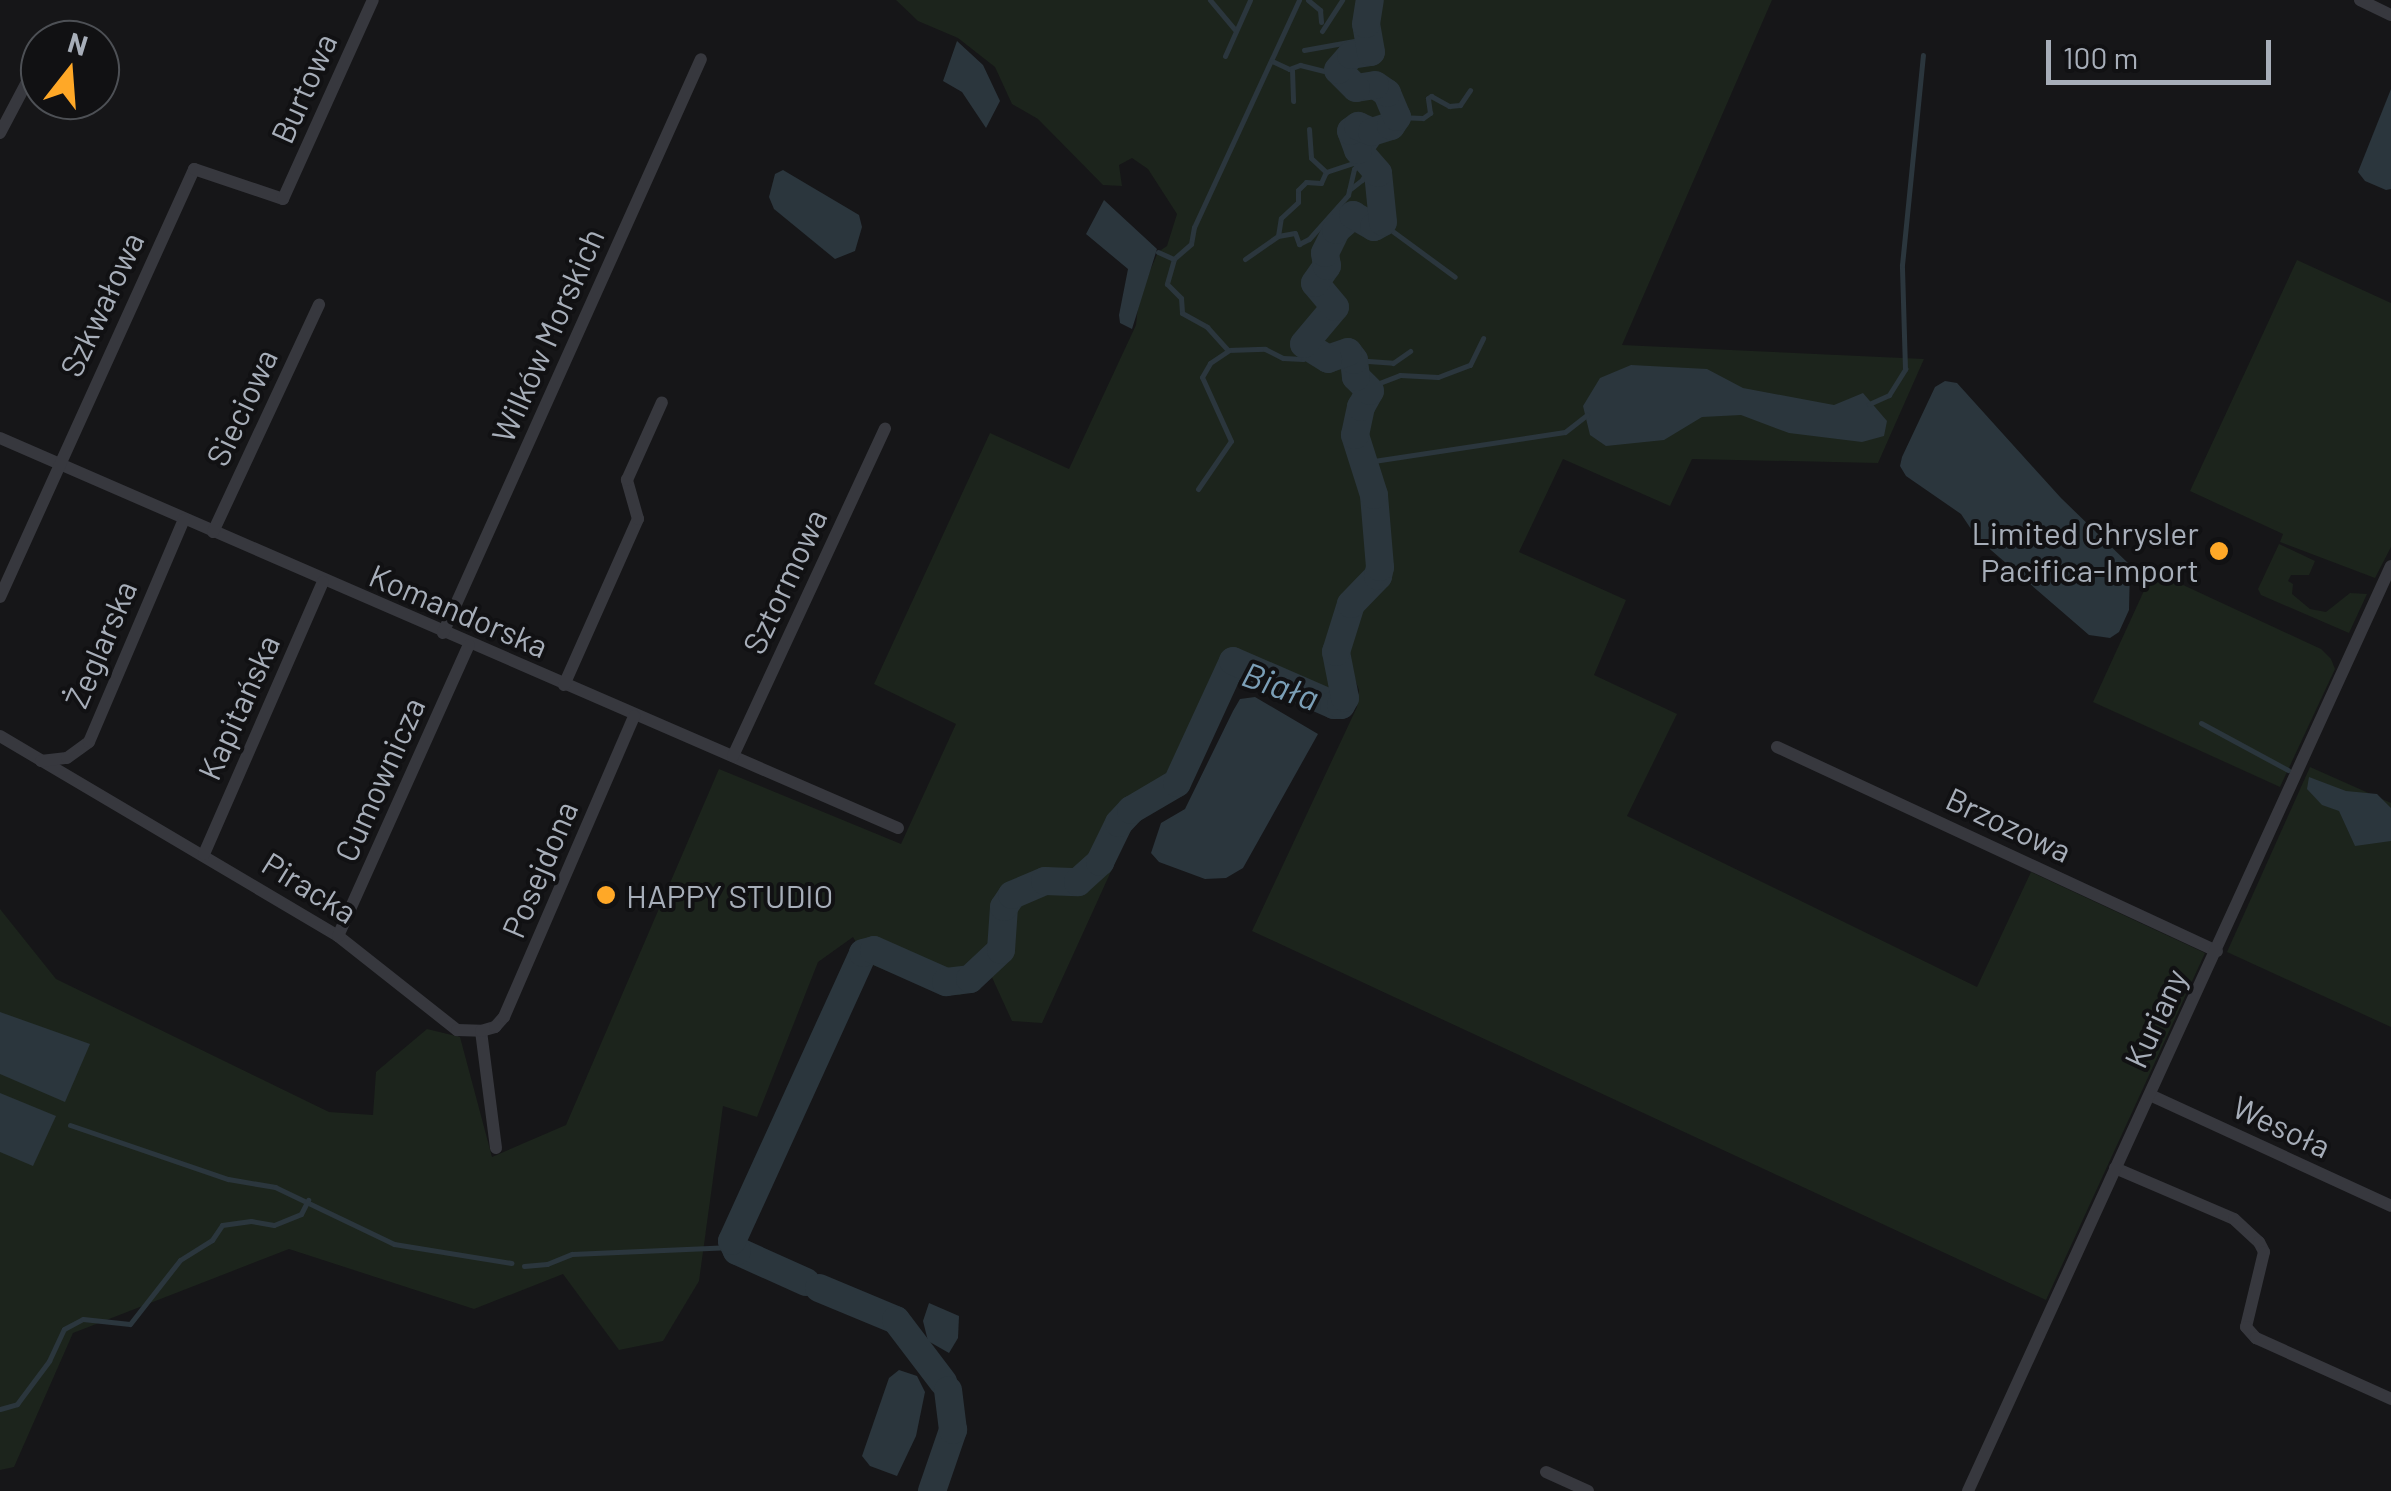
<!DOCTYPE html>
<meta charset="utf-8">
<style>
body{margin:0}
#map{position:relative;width:2391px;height:1491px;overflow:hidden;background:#161618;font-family:Barlow,sans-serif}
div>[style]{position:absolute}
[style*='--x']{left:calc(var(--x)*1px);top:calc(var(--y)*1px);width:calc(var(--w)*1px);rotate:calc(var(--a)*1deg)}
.green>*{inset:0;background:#1c241c}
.water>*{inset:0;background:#2b363d}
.stream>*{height:5px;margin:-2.5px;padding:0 2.5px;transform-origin:2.5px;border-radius:2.5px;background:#2b363d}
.river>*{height:28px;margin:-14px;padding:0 14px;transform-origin:14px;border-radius:14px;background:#2b363d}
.street>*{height:12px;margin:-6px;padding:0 6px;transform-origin:6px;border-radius:6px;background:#37383e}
.dots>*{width:28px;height:28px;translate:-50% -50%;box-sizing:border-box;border:5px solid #111113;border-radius:50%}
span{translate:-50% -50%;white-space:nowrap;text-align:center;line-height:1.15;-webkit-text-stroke:8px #111113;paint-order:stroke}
.street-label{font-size:32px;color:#a7aeb9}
.poi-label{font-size:32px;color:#a7aeb9}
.right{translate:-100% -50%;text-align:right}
.left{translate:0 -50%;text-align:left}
.water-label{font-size:35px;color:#7b9fb7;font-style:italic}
.north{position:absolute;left:20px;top:20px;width:100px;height:100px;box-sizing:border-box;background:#111113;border:2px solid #4d5055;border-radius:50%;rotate:17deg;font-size:28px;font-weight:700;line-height:40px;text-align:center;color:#a7aeb9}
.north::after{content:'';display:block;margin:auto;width:35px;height:45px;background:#ffa827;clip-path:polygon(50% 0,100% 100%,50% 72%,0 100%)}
.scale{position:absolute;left:2046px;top:40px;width:225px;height:45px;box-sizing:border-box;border:5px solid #a7aeb9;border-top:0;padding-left:12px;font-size:30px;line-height:35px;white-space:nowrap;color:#a7aeb9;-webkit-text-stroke:8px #111113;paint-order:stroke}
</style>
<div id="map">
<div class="green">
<div style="clip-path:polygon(896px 0,1772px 0,1622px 345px,1924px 359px,1878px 463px,1692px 459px,1670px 506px,1563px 459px,1519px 552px,1626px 600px,1594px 675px,1677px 714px,1627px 816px,1977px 987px,2031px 872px,2205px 953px,2046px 1300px,1252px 931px,1357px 707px,1359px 690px,1348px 661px,1342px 675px,1347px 689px,1341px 705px,1234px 662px,1234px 671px,1179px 793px,1133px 823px,1042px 1023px,1012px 1021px,990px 973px,960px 995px,941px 993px,868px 963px,853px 937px,818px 962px,757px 1117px,723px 1106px,699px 1281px,663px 1341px,619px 1350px,563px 1274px,474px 1309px,289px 1249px,73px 1333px,14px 1467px,0 1470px,0 909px,56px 979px,329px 1112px,373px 1115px,376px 1072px,427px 1029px,460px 1037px,492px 1157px,566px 1125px,719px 769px,901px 844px,956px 724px,874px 684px,990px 433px,1069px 469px,1136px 325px,1139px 297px,1158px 252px,1167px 246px,1177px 214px,1148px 169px,1132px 158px,1119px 165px,1122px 186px,1103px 185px,1038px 119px,1012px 104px,995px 67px,958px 38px,918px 21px)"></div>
<div style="clip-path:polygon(2297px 260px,2391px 303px,2391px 547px,2375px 578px,2280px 542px,2283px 534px,2190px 491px)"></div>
<div style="clip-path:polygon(2279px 544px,2315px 561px,2309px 575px,2291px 575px,2288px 581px,2293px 584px,2292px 594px,2310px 609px,2326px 612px,2350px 593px,2367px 594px,2349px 633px,2261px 595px,2258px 589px)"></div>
<div style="clip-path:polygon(2153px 571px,2321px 649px,2331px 659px,2335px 669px,2280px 787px,2093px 702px)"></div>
<div style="clip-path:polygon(2310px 767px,2391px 803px,2391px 1027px,2227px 952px)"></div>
</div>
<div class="water">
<div style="clip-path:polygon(957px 41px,983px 65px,1000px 101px,986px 128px,962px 92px,943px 81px)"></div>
<div style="clip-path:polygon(2391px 89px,2391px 189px,2386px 190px,2365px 181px,2358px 172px)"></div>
<div style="clip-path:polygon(783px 170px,859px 215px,862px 227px,855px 251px,835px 259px,774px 209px,769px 197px,775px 174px)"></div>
<div style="clip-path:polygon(1104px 200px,1157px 249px,1132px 329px,1120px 323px,1119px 315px,1128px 269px,1086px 234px)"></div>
<div style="clip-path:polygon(1631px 365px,1707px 369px,1743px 388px,1834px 405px,1863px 393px,1887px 421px,1884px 436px,1862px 442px,1789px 433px,1741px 415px,1702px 417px,1664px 440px,1606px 446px,1590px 435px,1583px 406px,1600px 378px)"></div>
<div style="clip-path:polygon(1945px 381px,1957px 383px,2061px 498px,2130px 565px,2129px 610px,2119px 632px,2110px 638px,2089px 635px,1977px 538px,1961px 514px,1906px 476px,1900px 466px,1902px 457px,1935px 387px)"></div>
<div style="clip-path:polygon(1255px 697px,1318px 734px,1243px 868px,1226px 878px,1205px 879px,1159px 862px,1151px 853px,1161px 823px,1185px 809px,1233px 711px,1240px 699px)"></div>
<div style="clip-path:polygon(2309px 777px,2346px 791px,2377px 794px,2391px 808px,2391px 841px,2355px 846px,2339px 811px,2322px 805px,2307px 789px)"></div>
<div style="clip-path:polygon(0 1012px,90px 1044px,65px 1102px,0 1074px)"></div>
<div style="clip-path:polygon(0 1093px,56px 1116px,33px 1166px,0 1152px)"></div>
<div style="clip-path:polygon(929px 1303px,959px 1316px,958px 1338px,949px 1353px,928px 1341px,923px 1321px)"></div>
<div style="clip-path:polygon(899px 1370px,917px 1376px,925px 1392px,916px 1436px,897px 1476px,870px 1466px,862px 1456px,889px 1378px)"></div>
</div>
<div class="stream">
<div style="--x:1210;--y:0;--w:39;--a:50"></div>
<div style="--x:1299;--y:0;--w:250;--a:114.8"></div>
<div style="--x:1194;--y:227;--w:17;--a:100"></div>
<div style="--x:1191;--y:244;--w:23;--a:139"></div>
<div style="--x:1174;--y:259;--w:26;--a:106"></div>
<div style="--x:1167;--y:284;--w:20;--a:45"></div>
<div style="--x:1181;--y:298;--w:15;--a:86"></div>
<div style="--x:1182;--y:313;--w:29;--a:29"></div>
<div style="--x:1207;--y:327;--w:31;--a:48"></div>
<div style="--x:1228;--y:350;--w:37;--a:-2"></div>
<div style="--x:1265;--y:349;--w:20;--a:27"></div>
<div style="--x:1283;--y:358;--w:20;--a:3"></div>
<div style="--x:1303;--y:359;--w:10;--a:-61"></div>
<div style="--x:1308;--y:0;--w:16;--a:40"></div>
<div style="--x:1320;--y:10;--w:12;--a:85"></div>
<div style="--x:1322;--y:31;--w:37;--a:-57"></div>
<div style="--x:1304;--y:50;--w:68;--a:-10.2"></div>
<div style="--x:1225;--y:56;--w:61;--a:-65.9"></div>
<div style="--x:1272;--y:61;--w:19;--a:25"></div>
<div style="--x:1289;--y:69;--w:12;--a:-20"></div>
<div style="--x:1300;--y:65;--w:33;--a:14"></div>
<div style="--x:1332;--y:73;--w:9;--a:-36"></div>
<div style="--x:1292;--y:70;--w:31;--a:88"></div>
<div style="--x:1397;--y:117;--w:26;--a:2"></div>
<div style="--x:1423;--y:118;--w:9;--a:-36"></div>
<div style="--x:1430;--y:113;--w:15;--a:-98"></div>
<div style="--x:1428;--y:98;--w:4;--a:-34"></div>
<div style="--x:1431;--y:96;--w:21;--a:29"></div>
<div style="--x:1449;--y:106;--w:11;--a:-5"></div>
<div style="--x:1460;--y:105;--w:18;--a:-56"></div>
<div style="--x:1309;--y:129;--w:29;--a:86"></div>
<div style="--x:1311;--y:158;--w:21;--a:43"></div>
<div style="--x:1349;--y:190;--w:16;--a:-38"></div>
<div style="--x:1362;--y:180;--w:17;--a:-62"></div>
<div style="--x:1382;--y:214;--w:9;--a:32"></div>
<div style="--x:1390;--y:219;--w:11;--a:85"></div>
<div style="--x:1391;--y:230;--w:79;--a:36.3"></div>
<div style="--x:1278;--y:236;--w:17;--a:-10"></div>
<div style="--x:1295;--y:233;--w:12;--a:70"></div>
<div style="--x:1299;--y:244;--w:11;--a:-27"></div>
<div style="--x:1309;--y:239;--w:59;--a:-48.4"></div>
<div style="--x:1348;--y:195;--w:27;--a:-77"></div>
<div style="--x:1354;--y:169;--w:10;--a:-45"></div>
<div style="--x:1158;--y:252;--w:17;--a:24"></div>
<div style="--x:1245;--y:259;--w:40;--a:-34.9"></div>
<div style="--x:1278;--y:236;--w:18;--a:-81"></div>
<div style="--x:1281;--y:218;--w:23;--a:-43"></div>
<div style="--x:1298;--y:202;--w:12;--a:-90"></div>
<div style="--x:1298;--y:190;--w:11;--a:-45"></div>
<div style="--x:1306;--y:182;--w:15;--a:4"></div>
<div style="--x:1321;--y:183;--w:12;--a:-66"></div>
<div style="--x:1326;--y:172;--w:41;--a:-18.4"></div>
<div style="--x:1365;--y:159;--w:39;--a:-55"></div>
<div style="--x:1354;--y:360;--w:39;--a:4"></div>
<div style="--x:1393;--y:363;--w:21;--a:-35"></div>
<div style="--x:1369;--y:387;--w:33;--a:-21"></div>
<div style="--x:1400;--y:375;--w:38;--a:3"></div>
<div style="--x:1438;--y:377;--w:34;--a:-21"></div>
<div style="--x:1470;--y:365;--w:30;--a:-64"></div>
<div style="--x:1869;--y:404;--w:22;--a:-24"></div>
<div style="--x:1889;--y:395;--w:31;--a:-58"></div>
<div style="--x:1905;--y:369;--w:104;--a:-91.7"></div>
<div style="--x:1902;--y:265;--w:211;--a:-84.3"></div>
<div style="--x:1367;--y:462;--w:200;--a:-8.6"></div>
<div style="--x:1565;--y:432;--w:28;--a:-38"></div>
<div style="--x:1198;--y:489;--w:58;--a:-55.5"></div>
<div style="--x:1231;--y:441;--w:70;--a:-114.4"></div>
<div style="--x:1202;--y:377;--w:16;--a:-60"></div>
<div style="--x:1210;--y:363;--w:22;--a:-34"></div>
<div style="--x:2201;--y:723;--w:99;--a:28.4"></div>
<div style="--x:70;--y:1125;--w:167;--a:18.9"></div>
<div style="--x:228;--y:1179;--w:48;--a:9.7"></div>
<div style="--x:275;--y:1187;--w:132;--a:25.6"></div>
<div style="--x:394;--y:1244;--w:119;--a:9.2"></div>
<div style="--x:524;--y:1266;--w:23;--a:-5"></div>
<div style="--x:547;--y:1264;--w:27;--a:-22"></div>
<div style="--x:572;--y:1254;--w:160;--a:-2.5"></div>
<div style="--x:0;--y:1409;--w:18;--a:-16"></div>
<div style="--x:17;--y:1404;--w:54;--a:-53.3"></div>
<div style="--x:49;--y:1361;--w:35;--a:-65"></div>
<div style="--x:64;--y:1329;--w:21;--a:-28"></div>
<div style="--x:83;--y:1319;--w:47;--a:6.1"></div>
<div style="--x:130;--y:1324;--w:81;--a:-52"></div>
<div style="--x:180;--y:1260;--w:38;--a:-32"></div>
<div style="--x:212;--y:1240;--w:18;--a:-56"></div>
<div style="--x:222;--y:1225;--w:29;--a:-8"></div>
<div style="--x:251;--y:1221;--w:23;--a:10"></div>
<div style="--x:274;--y:1225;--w:29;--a:-22"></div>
<div style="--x:301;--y:1214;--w:16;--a:-63"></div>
</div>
<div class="river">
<div style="--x:806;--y:1282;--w:76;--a:-155.8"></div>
<div style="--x:737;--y:1251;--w:11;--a:-117"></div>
<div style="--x:732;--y:1241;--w:316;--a:-65.5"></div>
<div style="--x:863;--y:953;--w:11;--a:-15"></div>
<div style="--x:874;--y:950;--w:79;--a:24"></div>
<div style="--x:946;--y:982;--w:24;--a:-7"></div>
<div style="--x:970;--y:979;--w:42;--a:-43.1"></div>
<div style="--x:1001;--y:950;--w:43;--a:-86"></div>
<div style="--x:1004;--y:907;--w:14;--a:-56"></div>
<div style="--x:1012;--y:895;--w:36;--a:-23"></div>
<div style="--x:1045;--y:881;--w:33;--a:2"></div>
<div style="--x:1078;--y:882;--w:30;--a:-42"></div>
<div style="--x:1100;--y:862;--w:43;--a:-64"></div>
<div style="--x:1119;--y:823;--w:18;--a:-47"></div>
<div style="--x:1131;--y:810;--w:53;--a:-30.4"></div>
<div style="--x:1177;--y:783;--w:134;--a:-65.3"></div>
<div style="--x:1233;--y:661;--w:110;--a:23.5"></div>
<div style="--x:1334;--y:705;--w:7;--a:0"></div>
<div style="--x:1341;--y:705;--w:8;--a:-60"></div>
<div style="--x:1345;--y:698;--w:47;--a:-101.1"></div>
<div style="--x:1336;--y:652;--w:50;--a:-72.6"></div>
<div style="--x:1351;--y:604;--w:39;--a:-46"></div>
<div style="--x:1378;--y:576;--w:9;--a:-77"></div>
<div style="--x:1380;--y:567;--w:72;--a:-94.8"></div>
<div style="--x:1374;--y:495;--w:63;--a:-107.6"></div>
<div style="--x:1355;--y:435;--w:29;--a:-78"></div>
<div style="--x:1361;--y:407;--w:18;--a:-61"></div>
<div style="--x:1370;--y:391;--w:20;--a:-135"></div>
<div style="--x:1356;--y:377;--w:17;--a:-97"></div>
<div style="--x:1354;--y:360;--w:10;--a:-127"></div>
<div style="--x:1348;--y:352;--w:21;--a:161"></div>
<div style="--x:1328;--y:359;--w:28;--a:-148"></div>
<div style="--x:1304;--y:344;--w:48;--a:-50"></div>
<div style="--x:1335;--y:307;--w:31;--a:-130"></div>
<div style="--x:1315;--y:283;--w:21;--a:-55"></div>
<div style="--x:1327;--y:266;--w:13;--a:-99"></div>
<div style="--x:1325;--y:253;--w:25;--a:-64"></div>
<div style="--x:1336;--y:230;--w:23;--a:-41"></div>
<div style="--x:1353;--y:215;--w:24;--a:30"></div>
<div style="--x:1374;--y:227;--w:10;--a:-29"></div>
<div style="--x:1383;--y:222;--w:49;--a:-95.8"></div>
<div style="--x:1378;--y:173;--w:30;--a:-131"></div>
<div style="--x:1358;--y:150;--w:20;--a:-110"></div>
<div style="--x:1351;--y:131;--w:9;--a:-36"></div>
<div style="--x:1358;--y:126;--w:15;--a:23"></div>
<div style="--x:1372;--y:132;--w:20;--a:-18"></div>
<div style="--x:1391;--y:126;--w:11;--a:-56"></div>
<div style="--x:1397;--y:117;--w:26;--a:-113"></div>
<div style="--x:1387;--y:93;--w:14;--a:-146"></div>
<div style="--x:1375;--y:85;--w:19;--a:171"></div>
<div style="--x:1356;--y:88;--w:25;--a:-135"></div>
<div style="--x:1338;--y:70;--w:20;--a:-49"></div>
<div style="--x:1351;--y:55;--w:20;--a:-9"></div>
<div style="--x:1371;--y:52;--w:28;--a:-100"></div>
<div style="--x:1366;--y:24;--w:24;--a:-81"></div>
<div style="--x:819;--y:1288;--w:83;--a:22.6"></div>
<div style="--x:896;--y:1320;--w:78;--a:52.8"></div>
<div style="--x:932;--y:1491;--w:65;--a:-71"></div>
<div style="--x:953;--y:1430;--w:40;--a:-97.1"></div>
</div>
<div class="street">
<div style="--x:2360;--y:0;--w:34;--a:26"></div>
<div style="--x:0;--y:133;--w:60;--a:-62.2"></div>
<div style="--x:0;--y:438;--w:979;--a:23.48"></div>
<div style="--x:213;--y:532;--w:251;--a:-65"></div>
<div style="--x:0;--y:597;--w:470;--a:-65.6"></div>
<div style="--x:194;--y:169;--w:94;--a:18.6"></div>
<div style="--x:283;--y:199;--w:218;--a:-65.7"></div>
<div style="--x:443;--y:633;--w:629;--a:-65.8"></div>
<div style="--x:564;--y:685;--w:182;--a:-66"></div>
<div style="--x:638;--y:519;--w:41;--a:-105.8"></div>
<div style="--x:627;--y:480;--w:85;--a:-65.8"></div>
<div style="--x:0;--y:736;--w:393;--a:30.6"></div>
<div style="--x:338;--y:936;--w:152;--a:38.3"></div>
<div style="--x:457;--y:1030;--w:24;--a:2"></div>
<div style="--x:481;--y:1031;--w:118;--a:82.7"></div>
<div style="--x:1777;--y:747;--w:485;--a:24.9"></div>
<div style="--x:733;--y:756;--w:361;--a:-65.1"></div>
<div style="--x:41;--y:761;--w:26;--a:-7"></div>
<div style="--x:67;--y:758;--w:27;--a:-36"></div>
<div style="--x:89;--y:742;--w:242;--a:-66.9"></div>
<div style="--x:204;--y:854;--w:297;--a:-66.4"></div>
<div style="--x:338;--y:936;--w:319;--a:-65.8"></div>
<div style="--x:481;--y:1031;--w:15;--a:-16"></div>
<div style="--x:495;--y:1027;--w:13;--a:-48"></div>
<div style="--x:504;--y:1017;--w:328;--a:-66.6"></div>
<div style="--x:2150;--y:1095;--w:265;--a:24.7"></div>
<div style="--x:2115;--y:1168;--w:129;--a:23.2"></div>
<div style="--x:2234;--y:1219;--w:34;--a:43"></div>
<div style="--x:2259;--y:1242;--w:11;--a:63"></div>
<div style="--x:2264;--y:1252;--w:77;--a:103.5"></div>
<div style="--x:2246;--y:1327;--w:15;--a:48"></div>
<div style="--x:2256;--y:1338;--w:148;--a:24.3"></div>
<div style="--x:1546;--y:1472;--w:46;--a:24.3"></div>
<div style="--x:1968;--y:1491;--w:1017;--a:-65.43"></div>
</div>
<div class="dots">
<div style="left:2219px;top:551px;background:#ffa827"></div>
<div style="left:606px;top:895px;background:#ffa827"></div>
</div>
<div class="street-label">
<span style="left:303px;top:88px;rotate:-66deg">Burtowa</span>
<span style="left:101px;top:304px;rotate:-65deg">Szkwałowa</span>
<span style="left:547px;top:335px;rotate:-66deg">Wilków Morskich</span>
<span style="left:241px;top:407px;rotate:-65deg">Sieciowa</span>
<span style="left:784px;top:581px;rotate:-65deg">Sztormowa</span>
<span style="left:459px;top:610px;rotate:23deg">Komandorska</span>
<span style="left:100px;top:644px;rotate:-67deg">Żeglarska</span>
<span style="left:238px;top:707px;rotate:-66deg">Kapitańska</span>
<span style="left:379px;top:779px;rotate:-66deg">Cumownicza</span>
<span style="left:2009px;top:824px;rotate:25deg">Brzozowa</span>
<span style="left:539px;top:869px;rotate:-67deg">Posejdona</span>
<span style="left:310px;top:887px;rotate:32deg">Piracka</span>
<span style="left:2155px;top:1018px;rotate:-65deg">Kuriany</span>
<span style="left:2282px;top:1126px;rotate:25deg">Wesoła</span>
</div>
<div class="poi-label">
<span class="right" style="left:2199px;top:551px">Limited Chrysler<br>Pacifica-Import</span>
<span class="left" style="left:626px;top:895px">HAPPY STUDIO</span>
</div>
<div class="water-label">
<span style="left:1281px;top:685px;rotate:20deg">Biała</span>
</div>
<div class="north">N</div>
<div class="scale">100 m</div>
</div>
